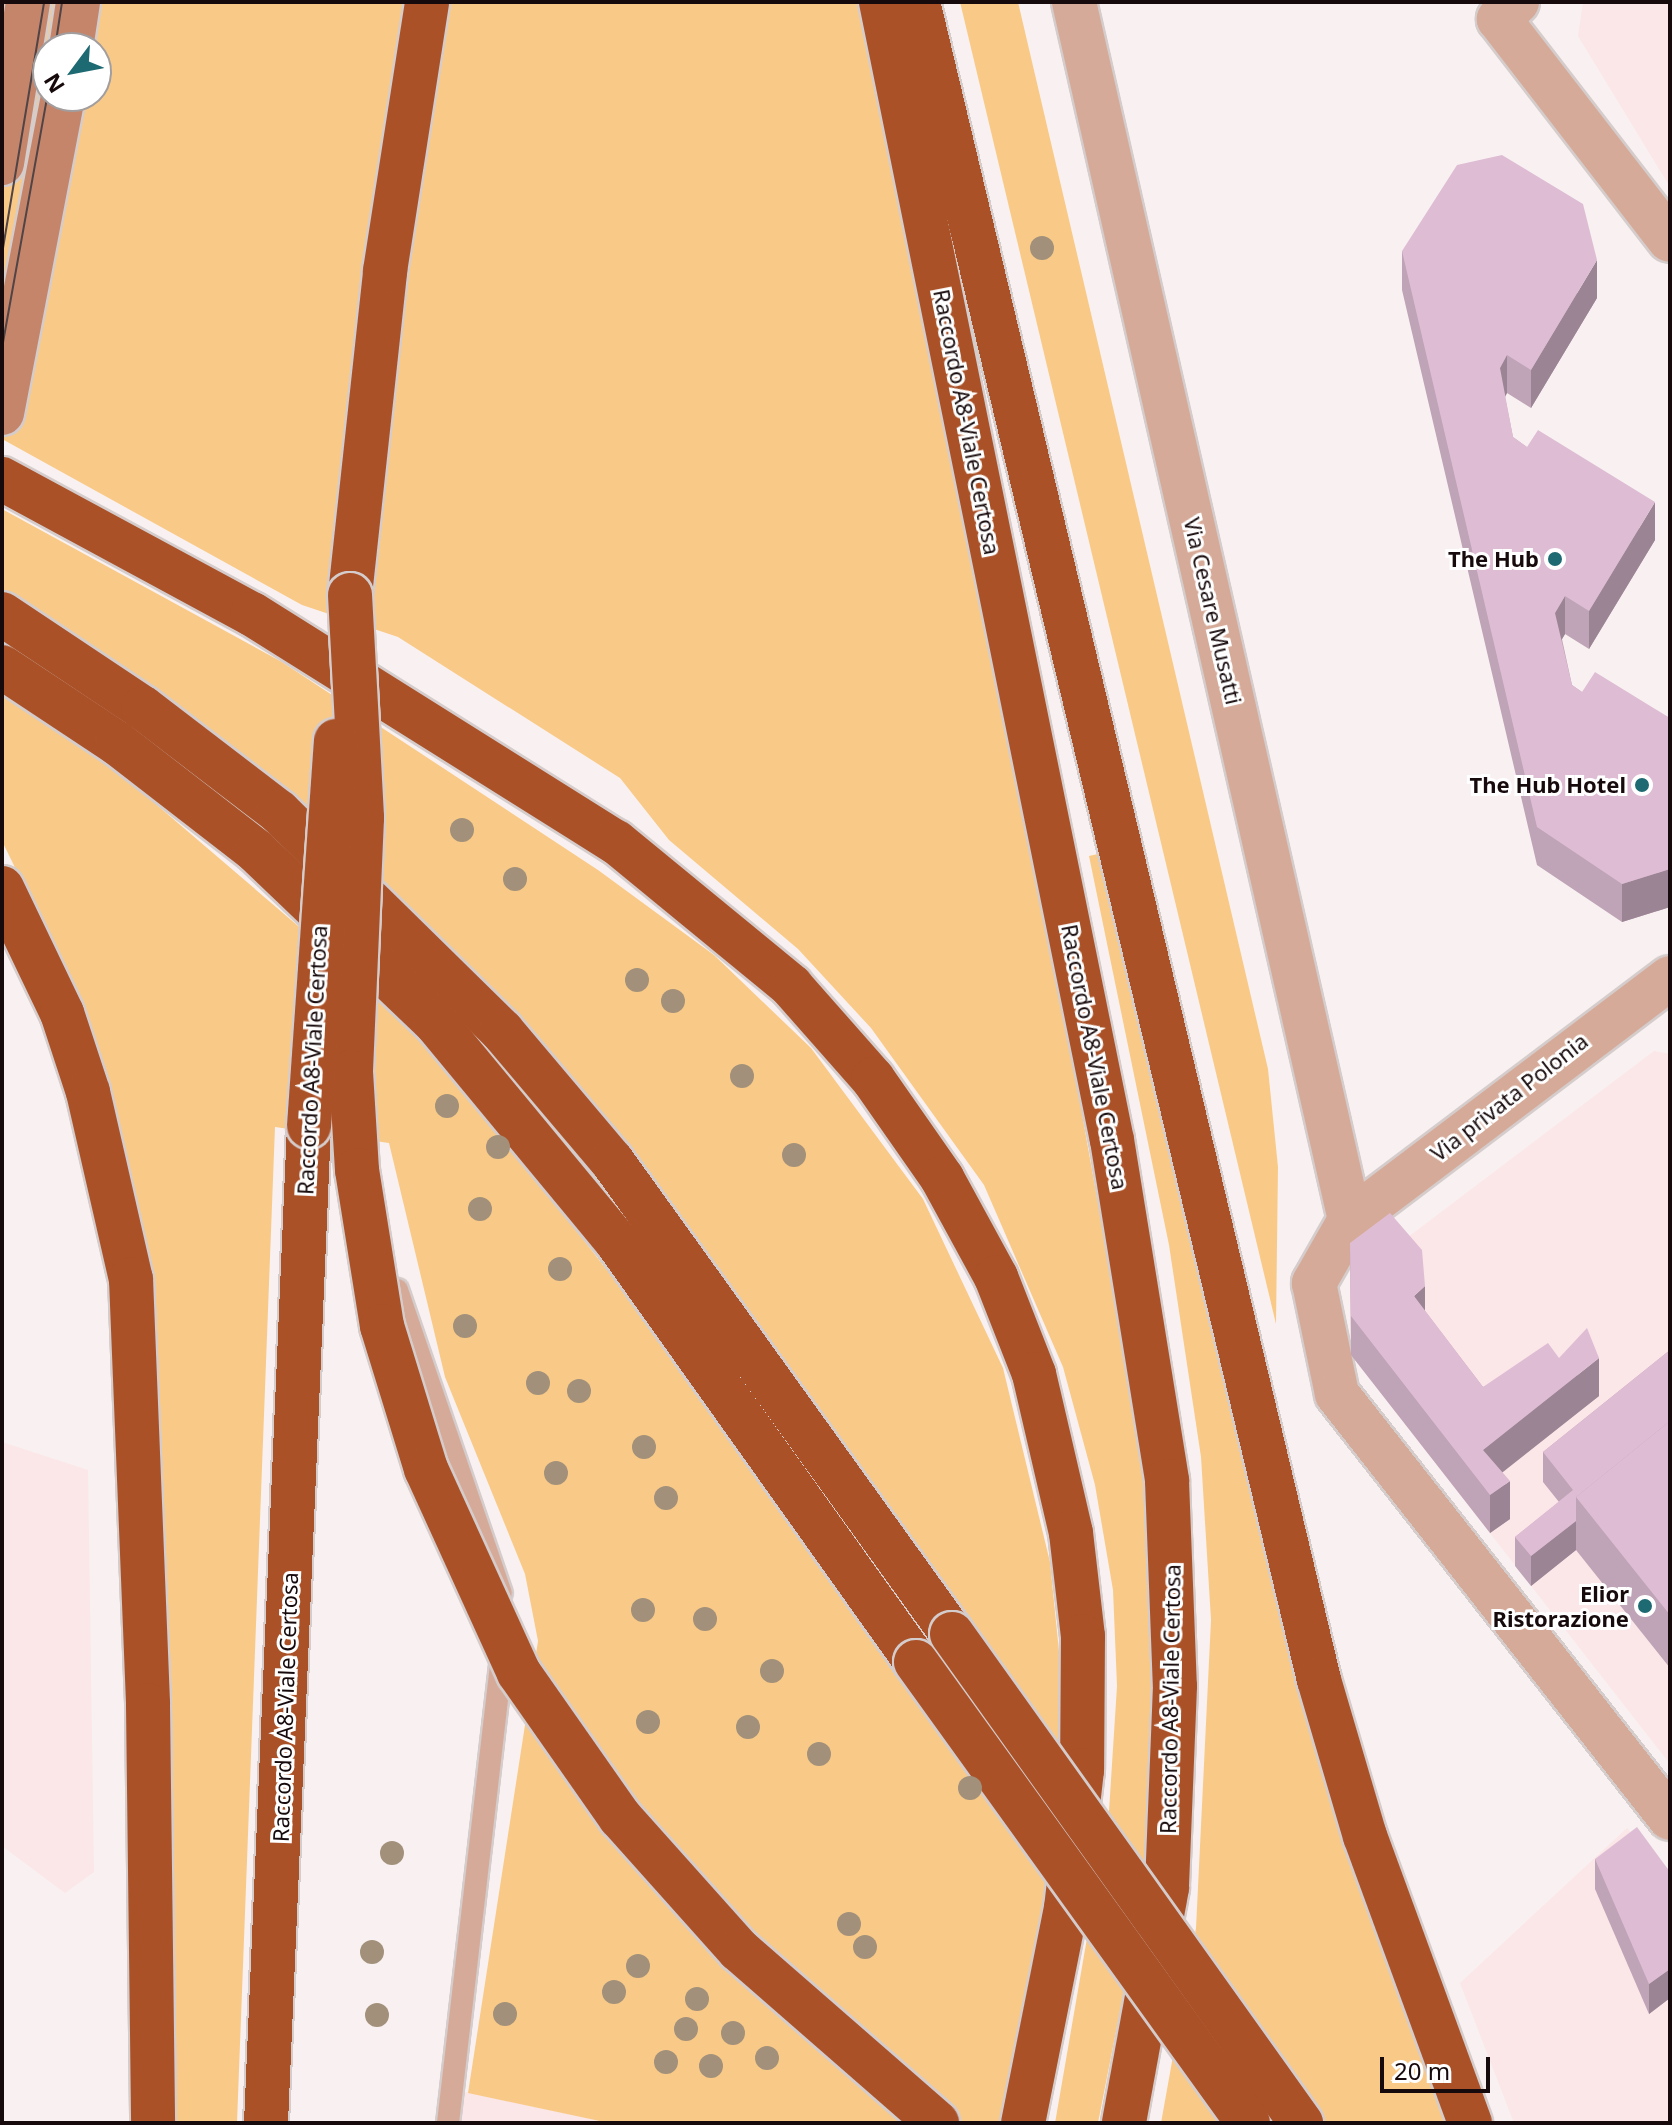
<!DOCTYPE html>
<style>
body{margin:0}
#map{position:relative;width:1672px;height:2125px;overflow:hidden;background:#f9f1f1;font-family:"Noto Sans",sans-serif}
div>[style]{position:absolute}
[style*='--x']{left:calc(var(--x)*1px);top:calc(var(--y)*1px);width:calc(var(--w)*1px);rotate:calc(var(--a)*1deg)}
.built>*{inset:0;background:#fbe6e8}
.green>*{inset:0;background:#f9ca87}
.roads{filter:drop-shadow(2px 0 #d5cccc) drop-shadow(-2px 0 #d5cccc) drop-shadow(0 2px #d5cccc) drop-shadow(0 -2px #d5cccc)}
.lane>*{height:22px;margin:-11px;padding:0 11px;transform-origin:11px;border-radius:11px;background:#d6aa98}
.street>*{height:44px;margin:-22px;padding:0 22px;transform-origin:22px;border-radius:22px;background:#d6aa98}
.secondary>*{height:44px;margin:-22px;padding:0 22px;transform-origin:22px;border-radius:22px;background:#c5856a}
.highway>*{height:44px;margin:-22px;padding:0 22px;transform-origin:22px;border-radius:22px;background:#aa5128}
.tram>*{height:2px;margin:-1px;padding:0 1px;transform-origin:1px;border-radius:1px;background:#504446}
.bridges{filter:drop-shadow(2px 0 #d5cccc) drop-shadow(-2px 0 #d5cccc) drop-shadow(0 2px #d5cccc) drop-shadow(0 -2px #d5cccc)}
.highway-bridge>*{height:44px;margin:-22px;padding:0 22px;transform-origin:22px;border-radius:22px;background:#aa5128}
.trees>*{width:24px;height:24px;margin:-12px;border-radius:50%;background:#a2907b}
.wall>*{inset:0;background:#bfa3b6}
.shaded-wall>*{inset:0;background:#9b8494}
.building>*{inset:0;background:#debdd4}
.dots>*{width:22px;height:22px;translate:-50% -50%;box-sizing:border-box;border:4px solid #fff;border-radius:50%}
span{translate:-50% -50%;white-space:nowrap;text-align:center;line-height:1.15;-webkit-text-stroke:6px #fff;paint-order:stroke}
.street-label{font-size:22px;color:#170a0c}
.poi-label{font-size:22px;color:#170a0c;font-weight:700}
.right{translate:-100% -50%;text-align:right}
.frame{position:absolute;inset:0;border:4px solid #170a0c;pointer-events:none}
.north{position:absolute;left:32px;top:32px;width:80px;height:80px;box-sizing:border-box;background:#fff;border:2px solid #a29d9e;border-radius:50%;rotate:238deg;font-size:22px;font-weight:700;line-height:32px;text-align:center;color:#170a0c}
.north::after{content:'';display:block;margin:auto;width:28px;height:36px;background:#1e6a72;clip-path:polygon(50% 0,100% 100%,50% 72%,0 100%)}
.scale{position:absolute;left:1380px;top:2057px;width:110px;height:36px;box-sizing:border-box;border:4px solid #170a0c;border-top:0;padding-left:10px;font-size:24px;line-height:28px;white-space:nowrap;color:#170a0c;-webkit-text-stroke:6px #fff;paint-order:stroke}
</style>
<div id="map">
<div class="built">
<div style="clip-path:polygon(1583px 2px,1670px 2px,1670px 187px,1578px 36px)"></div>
<div style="clip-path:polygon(1654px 1051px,1670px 1054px,1670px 1764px,1351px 1355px,1350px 1281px)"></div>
<div style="clip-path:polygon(2px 1442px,88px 1470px,94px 1872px,65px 1893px,2px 1846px)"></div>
<div style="clip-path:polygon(1627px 1828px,1670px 1878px,1670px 2123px,1514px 2123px,1460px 1983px)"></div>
<div style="clip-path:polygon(452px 2089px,609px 2123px,448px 2123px)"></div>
</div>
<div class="green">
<div style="clip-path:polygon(evenodd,2px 2px,861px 2px,1051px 941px,1141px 1443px,1152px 1563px,1150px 1801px,1139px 1915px,1098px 2123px,1055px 2123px,1109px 1811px,1117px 1686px,1113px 1590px,1095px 1485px,1063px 1367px,984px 1185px,871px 1028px,798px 949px,669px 840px,620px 778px,398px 637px,302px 605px,2px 439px,2px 2px,48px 48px,96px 48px,96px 96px,48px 96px,48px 48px)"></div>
<div style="clip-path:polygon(960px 2px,1018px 2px,1268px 1069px,1278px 1167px,1276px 1324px)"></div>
<div style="clip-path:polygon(2px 509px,282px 662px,598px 870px,714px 955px,811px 1048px,923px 1199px,1003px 1368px,1050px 1562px,1060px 1661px,1061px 1748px,1046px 1891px,1001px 2123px,609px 2123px,468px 2093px,538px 1641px,525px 1574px,445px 1377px,389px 1143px,275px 1127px,237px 2123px,171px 2123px,156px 1334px,137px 1208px,65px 970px,2px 841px,2px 695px,116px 770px,380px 996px,505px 1139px,628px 1297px,899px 1675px,969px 1624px,595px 1108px,476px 974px,288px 794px,2px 592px)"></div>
<div style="clip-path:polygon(1102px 853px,1298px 1683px,1353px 1869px,1449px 2123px,1161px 2123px,1196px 1928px,1211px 1620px,1201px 1457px,1169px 1245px,1089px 856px)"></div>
</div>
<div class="roads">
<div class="lane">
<div style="--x:397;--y:1290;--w:320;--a:71.1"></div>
<div style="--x:448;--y:2123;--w:471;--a:-83.4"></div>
</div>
<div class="street">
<div style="--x:1074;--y:2;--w:1249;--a:77.23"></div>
<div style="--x:1517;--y:2;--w:25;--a:137"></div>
<div style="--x:1499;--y:19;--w:279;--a:52.3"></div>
<div style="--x:1670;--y:978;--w:401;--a:142.9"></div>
<div style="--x:1350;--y:1220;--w:73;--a:119.7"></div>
<div style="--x:1314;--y:1283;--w:113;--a:78.3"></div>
<div style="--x:1337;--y:1394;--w:539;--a:51.85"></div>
</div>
<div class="secondary">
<div style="--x:71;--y:48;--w:47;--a:-81.3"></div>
<div style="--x:2;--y:163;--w:163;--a:-80.8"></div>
<div style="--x:2;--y:413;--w:323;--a:-79.1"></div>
</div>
<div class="highway">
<div style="--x:881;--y:2;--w:1161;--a:78.53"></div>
<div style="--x:1112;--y:1140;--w:345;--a:80.8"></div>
<div style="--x:1167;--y:1481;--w:205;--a:87.8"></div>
<div style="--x:1175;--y:1686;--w:202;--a:92.3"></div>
<div style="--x:1167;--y:1888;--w:239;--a:100.4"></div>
<div style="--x:918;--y:2;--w:1725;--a:76.56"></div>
<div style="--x:1319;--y:1680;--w:163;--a:73.6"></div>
<div style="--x:1365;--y:1836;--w:306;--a:69.9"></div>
<div style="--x:2;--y:479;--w:284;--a:28.4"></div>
<div style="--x:252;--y:614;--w:430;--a:32.1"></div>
<div style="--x:616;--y:842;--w:227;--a:39.4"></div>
<div style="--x:791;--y:986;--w:124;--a:48.6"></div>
<div style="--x:873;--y:1079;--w:121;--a:55.1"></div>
<div style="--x:942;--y:1178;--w:113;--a:61.4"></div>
<div style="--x:996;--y:1277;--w:104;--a:68.6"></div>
<div style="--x:1034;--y:1374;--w:163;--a:76.9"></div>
<div style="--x:1071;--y:1533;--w:104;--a:83.4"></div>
<div style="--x:1083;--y:1636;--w:134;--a:90.4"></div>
<div style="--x:1082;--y:1770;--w:139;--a:96.6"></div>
<div style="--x:1066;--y:1908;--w:219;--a:101.3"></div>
<div style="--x:350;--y:595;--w:326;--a:-83.8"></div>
<div style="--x:385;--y:271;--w:272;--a:-81.1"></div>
<div style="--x:2;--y:614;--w:169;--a:33.7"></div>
<div style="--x:143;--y:708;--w:171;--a:37.4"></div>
<div style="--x:279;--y:812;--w:313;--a:44.5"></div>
<div style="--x:502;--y:1031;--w:170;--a:49.8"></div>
<div style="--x:612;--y:1161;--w:583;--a:54.29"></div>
<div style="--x:2;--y:667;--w:138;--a:33.5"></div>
<div style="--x:117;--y:743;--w:176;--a:37.8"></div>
<div style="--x:256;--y:851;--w:248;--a:43.7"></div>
<div style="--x:435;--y:1022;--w:286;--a:50.4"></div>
<div style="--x:617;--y:1242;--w:516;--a:54.55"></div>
<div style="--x:2;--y:888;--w:139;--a:64.4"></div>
<div style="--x:62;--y:1013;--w:83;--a:71.8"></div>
<div style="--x:88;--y:1092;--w:192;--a:77.1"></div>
<div style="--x:131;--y:1279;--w:426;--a:87.7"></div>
<div style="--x:148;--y:1705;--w:418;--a:89.3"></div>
<div style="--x:266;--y:2123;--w:998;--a:-87.53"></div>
</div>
</div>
<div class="tram">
<div style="--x:55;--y:48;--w:47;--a:-81.3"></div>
<div style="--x:2;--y:254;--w:255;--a:-80.5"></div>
<div style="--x:2;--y:348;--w:259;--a:-79.8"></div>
</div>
<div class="bridges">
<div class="highway-bridge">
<div style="--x:350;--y:595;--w:223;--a:86.9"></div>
<div style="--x:362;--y:818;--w:254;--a:92.5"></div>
<div style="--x:351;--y:1072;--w:98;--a:86.5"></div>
<div style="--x:357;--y:1170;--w:158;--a:80.9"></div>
<div style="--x:382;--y:1326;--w:150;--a:72.9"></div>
<div style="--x:426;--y:1469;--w:224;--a:65.5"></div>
<div style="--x:519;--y:1673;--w:176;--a:55"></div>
<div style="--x:620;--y:1817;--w:178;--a:48.2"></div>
<div style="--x:739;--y:1950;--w:263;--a:41.1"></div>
<div style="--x:309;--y:1126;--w:386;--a:-86"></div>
<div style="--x:952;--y:1634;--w:601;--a:54.48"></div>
<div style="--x:916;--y:1662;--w:568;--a:54.24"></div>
</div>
</div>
<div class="trees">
<div style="left:1042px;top:248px"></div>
<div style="left:462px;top:830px"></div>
<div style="left:515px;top:879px"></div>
<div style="left:637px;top:980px"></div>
<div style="left:673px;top:1001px"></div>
<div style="left:742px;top:1076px"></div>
<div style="left:447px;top:1106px"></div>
<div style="left:498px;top:1147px"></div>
<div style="left:794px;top:1155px"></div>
<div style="left:480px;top:1209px"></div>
<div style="left:560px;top:1269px"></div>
<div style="left:465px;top:1326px"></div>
<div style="left:538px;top:1383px"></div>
<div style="left:579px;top:1391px"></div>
<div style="left:644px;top:1447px"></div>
<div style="left:556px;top:1473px"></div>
<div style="left:666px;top:1498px"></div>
<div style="left:643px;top:1610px"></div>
<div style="left:705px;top:1619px"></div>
<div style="left:772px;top:1671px"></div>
<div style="left:648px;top:1722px"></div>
<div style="left:748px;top:1727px"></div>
<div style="left:819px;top:1754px"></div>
<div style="left:970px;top:1788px"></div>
<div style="left:392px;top:1853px"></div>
<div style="left:849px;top:1924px"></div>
<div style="left:865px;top:1947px"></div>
<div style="left:372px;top:1952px"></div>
<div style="left:638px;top:1966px"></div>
<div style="left:614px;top:1992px"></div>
<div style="left:697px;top:1999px"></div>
<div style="left:505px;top:2014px"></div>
<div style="left:377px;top:2015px"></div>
<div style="left:686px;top:2029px"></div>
<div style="left:733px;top:2033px"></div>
<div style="left:767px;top:2058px"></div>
<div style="left:666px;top:2062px"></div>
<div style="left:711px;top:2066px"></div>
</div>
<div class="wall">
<div style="clip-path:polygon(1402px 251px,1597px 298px,1531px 408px,1507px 393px,1505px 397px,1513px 437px,1655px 540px,1589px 649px,1565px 634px,1562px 639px,1572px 685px,1582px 692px,1670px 718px,1670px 907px,1622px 922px,1537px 865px,1402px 290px)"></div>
<div style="clip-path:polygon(1350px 1243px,1425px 1311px,1483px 1387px,1559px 1358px,1599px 1396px,1502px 1472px,1510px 1519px,1490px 1533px,1351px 1355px)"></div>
<div style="clip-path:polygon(1670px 1350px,1670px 1668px,1576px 1550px,1531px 1586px,1515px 1566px,1515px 1537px,1559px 1502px,1543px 1482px,1543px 1452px)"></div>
<div style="clip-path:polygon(1595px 1859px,1670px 1872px,1670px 1998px,1649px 2014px,1595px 1889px)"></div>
</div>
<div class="shaded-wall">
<div style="clip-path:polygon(1597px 260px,1597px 298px,1531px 408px,1531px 370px)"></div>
<div style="clip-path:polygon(1507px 355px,1507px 393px,1500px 406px,1500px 368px)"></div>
<div style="clip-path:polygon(1655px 502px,1655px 540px,1589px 649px,1589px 611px)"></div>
<div style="clip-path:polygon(1565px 596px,1565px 634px,1555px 651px,1555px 613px)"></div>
<div style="clip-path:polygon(1670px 869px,1670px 907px,1622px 922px,1622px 884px)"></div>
<div style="clip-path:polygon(1425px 1286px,1425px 1324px,1414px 1296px)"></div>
<div style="clip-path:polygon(1599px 1358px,1599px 1396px,1484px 1487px,1483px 1450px)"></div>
<div style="clip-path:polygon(1510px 1481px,1510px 1519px,1490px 1533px,1490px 1495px)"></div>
<div style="clip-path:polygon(1576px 1521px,1576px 1550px,1531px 1586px,1531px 1556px)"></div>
<div style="clip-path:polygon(1670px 1969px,1670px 1998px,1649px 2014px,1649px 1984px)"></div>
</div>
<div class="building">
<div style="clip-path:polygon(1502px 155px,1583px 204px,1597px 260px,1531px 370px,1507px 355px,1500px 368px,1513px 437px,1527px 447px,1538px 430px,1655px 502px,1589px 611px,1565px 596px,1555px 613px,1572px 685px,1582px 692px,1595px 672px,1670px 718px,1670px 869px,1622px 884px,1537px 827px,1402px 251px,1457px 165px)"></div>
<div style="clip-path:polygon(1390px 1213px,1422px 1250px,1425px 1286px,1414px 1296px,1483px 1387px,1548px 1343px,1559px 1358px,1587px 1328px,1599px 1358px,1483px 1450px,1510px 1481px,1490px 1495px,1351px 1316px,1350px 1243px)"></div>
<div style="clip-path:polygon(1670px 1350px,1670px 1421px,1576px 1497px,1576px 1521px,1531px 1556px,1515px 1537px,1573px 1490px,1543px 1452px)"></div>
<div style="clip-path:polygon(1670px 1421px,1670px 1615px,1576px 1497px)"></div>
<div style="clip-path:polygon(1637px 1827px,1670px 1872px,1670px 1969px,1649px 1984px,1595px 1859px)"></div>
</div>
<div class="dots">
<div style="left:1555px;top:559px;background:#1e6a72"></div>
<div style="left:1642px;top:785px;background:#1e6a72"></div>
<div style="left:1645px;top:1606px;background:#1e6a72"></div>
</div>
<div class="street-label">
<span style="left:967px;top:422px;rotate:79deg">Raccordo A8-Viale Certosa</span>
<span style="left:1213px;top:611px;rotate:77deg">Via Cesare Musatti</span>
<span style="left:1095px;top:1057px;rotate:79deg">Raccordo A8-Viale Certosa</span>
<span style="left:312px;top:1060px;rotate:-87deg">Raccordo A8-Viale Certosa</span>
<span style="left:1509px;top:1097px;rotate:-38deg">Via privata Polonia</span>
<span style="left:1170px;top:1699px;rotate:-89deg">Raccordo A8-Viale Certosa</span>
<span style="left:285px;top:1707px;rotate:-88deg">Raccordo A8-Viale Certosa</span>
</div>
<div class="poi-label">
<span class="right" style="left:1539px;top:559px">The Hub</span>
<span class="right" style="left:1626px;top:785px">The Hub Hotel</span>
<span class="right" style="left:1629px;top:1606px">Elior<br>Ristorazione</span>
</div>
<div class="frame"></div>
<div class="north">N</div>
<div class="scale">20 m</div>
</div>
